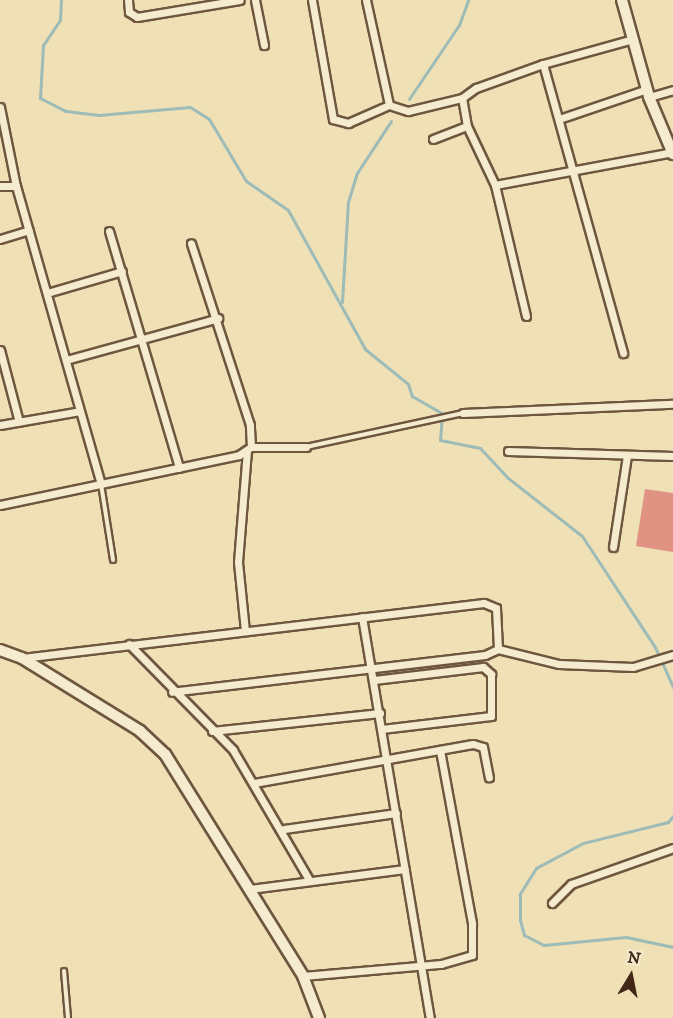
<!DOCTYPE html>
<style>
body{margin:0}
#map{position:relative;width:673px;height:1018px;overflow:hidden;background:#f0e0b5;font-family:"IM FELL DW Pica",serif}
div>[style]{position:absolute}
[style*='--x']{left:calc(var(--x)*1px);top:calc(var(--y)*1px);width:calc(var(--w)*1px);rotate:calc(var(--a)*1deg)}
.stream>*{height:3px;margin:-1.5px;padding:0 1.5px;transform-origin:1.5px;border-radius:1.5px;background:#9dbbb7}
.building>*{inset:0;background:#e09283}
.roads{filter:drop-shadow(2px 0 #6e563f) drop-shadow(-2px 0 #6e563f) drop-shadow(0 2px #6e563f) drop-shadow(0 -2px #6e563f)}
.lane>*{height:4px;margin:-2px;padding:0 2px;transform-origin:2px;border-radius:2px;background:#f5ebcf}
.street>*{height:7px;margin:-3.5px;padding:0 3.5px;transform-origin:3.5px;border-radius:3.5px;background:#f5ebcf}
.secondary>*{height:10px;margin:-5px;padding:0 5px;transform-origin:5px;border-radius:5px;background:#f5ebcf}
span{translate:-50% -50%;white-space:nowrap;text-align:center;line-height:1.15;-webkit-text-stroke:5px #f5ebcf;paint-order:stroke}
.north{position:absolute;left:601px;top:946px;width:60px;height:60px;-webkit-text-stroke:4px #f5ebcf;paint-order:stroke;rotate:10deg;font-size:16px;font-weight:700;line-height:24px;text-align:center;color:#432818}
.north::after{content:'';display:block;margin:auto;width:21px;height:27px;background:#432818;clip-path:polygon(50% 0,100% 100%,50% 72%,0 100%)}
</style>
<div id="map">
<div class="stream">
<div style="--x:61;--y:0;--w:20;--a:93"></div>
<div style="--x:60;--y:20;--w:30;--a:124"></div>
<div style="--x:43;--y:45;--w:53;--a:93.2"></div>
<div style="--x:40;--y:98;--w:29;--a:27"></div>
<div style="--x:66;--y:111;--w:33;--a:7"></div>
<div style="--x:99;--y:115;--w:91;--a:-5"></div>
<div style="--x:190;--y:107;--w:22;--a:32"></div>
<div style="--x:209;--y:119;--w:72;--a:59.2"></div>
<div style="--x:246;--y:181;--w:51;--a:34.6"></div>
<div style="--x:288;--y:210;--w:159;--a:61"></div>
<div style="--x:365;--y:349;--w:55;--a:39.1"></div>
<div style="--x:408;--y:384;--w:13;--a:72"></div>
<div style="--x:412;--y:396;--w:34;--a:30"></div>
<div style="--x:442;--y:413;--w:27;--a:94"></div>
<div style="--x:440;--y:440;--w:41;--a:11.3"></div>
<div style="--x:480;--y:448;--w:41;--a:47"></div>
<div style="--x:508;--y:478;--w:94;--a:38.1"></div>
<div style="--x:582;--y:536;--w:133;--a:56.7"></div>
<div style="--x:655;--y:647;--w:44;--a:65.8"></div>
<div style="--x:409;--y:99;--w:89;--a:-56"></div>
<div style="--x:459;--y:25;--w:27;--a:-70"></div>
<div style="--x:342;--y:302;--w:100;--a:-86.6"></div>
<div style="--x:348;--y:202;--w:30;--a:-73"></div>
<div style="--x:357;--y:173;--w:62;--a:-56.8"></div>
<div style="--x:673;--y:816;--w:8;--a:130"></div>
<div style="--x:668;--y:822;--w:88;--a:166.1"></div>
<div style="--x:583;--y:843;--w:53;--a:152"></div>
<div style="--x:536;--y:868;--w:31;--a:122"></div>
<div style="--x:520;--y:894;--w:26;--a:90"></div>
<div style="--x:520;--y:920;--w:16;--a:75"></div>
<div style="--x:524;--y:935;--w:22;--a:27"></div>
<div style="--x:544;--y:945;--w:82;--a:-5.6"></div>
<div style="--x:626;--y:937;--w:48;--a:12"></div>
</div>
<div class="building">
<div style="clip-path:polygon(645px 489px,673px 493px,673px 552px,636px 546px)"></div>
</div>
<div class="roads">
<div class="lane">
<div style="--x:306;--y:447;--w:161;--a:-12.2"></div>
<div style="--x:101;--y:484;--w:77;--a:81"></div>
<div style="--x:64;--y:971;--w:47;--a:85.1"></div>
</div>
<div class="street">
<div style="--x:128;--y:0;--w:12;--a:85"></div>
<div style="--x:129;--y:12;--w:9;--a:32"></div>
<div style="--x:137;--y:17;--w:104;--a:-9.4"></div>
<div style="--x:255;--y:0;--w:46;--a:78.7"></div>
<div style="--x:312;--y:0;--w:121;--a:80"></div>
<div style="--x:333;--y:119;--w:16;--a:15"></div>
<div style="--x:348;--y:123;--w:45;--a:-23.7"></div>
<div style="--x:366;--y:0;--w:107;--a:77.6"></div>
<div style="--x:389;--y:105;--w:20;--a:18"></div>
<div style="--x:408;--y:111;--w:56;--a:-13.5"></div>
<div style="--x:543;--y:64;--w:300;--a:74.5"></div>
<div style="--x:649;--y:97;--w:25;--a:-16"></div>
<div style="--x:0;--y:107;--w:81;--a:78.6"></div>
<div style="--x:16;--y:186;--w:310;--a:74.1"></div>
<div style="--x:562;--y:118;--w:90;--a:-18.8"></div>
<div style="--x:433;--y:139;--w:36;--a:-21"></div>
<div style="--x:495;--y:185;--w:181;--a:-10.5"></div>
<div style="--x:0;--y:186;--w:16;--a:0"></div>
<div style="--x:109;--y:231;--w:247;--a:73.5"></div>
<div style="--x:0;--y:239;--w:30;--a:-17"></div>
<div style="--x:47;--y:293;--w:78;--a:-16.3"></div>
<div style="--x:526;--y:316;--w:135;--a:-103.3"></div>
<div style="--x:495;--y:185;--w:65;--a:-115.4"></div>
<div style="--x:467;--y:126;--w:28;--a:-100"></div>
<div style="--x:462;--y:98;--w:17;--a:-36"></div>
<div style="--x:476;--y:88;--w:71;--a:-19.7"></div>
<div style="--x:543;--y:64;--w:93;--a:-15.5"></div>
<div style="--x:0;--y:350;--w:74;--a:75.2"></div>
<div style="--x:66;--y:360;--w:158;--a:-15.4"></div>
<div style="--x:463;--y:413;--w:210;--a:-2.5"></div>
<div style="--x:0;--y:425;--w:81;--a:-9.9"></div>
<div style="--x:251;--y:447;--w:55;--a:0"></div>
<div style="--x:508;--y:451;--w:165;--a:1.7"></div>
<div style="--x:0;--y:505;--w:244;--a:-11.8"></div>
<div style="--x:239;--y:455;--w:14;--a:-34"></div>
<div style="--x:251;--y:447;--w:22;--a:-93"></div>
<div style="--x:250;--y:425;--w:191;--a:-108"></div>
<div style="--x:613;--y:547;--w:93;--a:-81.3"></div>
<div style="--x:362;--y:617;--w:407;--a:80.4"></div>
<div style="--x:245;--y:631;--w:69;--a:-95.8"></div>
<div style="--x:238;--y:562;--w:111;--a:-85.4"></div>
<div style="--x:129;--y:644;--w:148;--a:45.5"></div>
<div style="--x:233;--y:750;--w:148;--a:59.6"></div>
<div style="--x:498;--y:649;--w:63;--a:13.8"></div>
<div style="--x:559;--y:664;--w:74;--a:2.3"></div>
<div style="--x:633;--y:667;--w:42;--a:-16.7"></div>
<div style="--x:22;--y:658;--w:465;--a:-6.8"></div>
<div style="--x:484;--y:603;--w:13;--a:23"></div>
<div style="--x:496;--y:608;--w:41;--a:87.2"></div>
<div style="--x:498;--y:649;--w:14;--a:155"></div>
<div style="--x:485;--y:655;--w:315;--a:173.3"></div>
<div style="--x:374;--y:680;--w:110;--a:-6.8"></div>
<div style="--x:483;--y:667;--w:11;--a:41"></div>
<div style="--x:491;--y:674;--w:42;--a:90"></div>
<div style="--x:491;--y:716;--w:110;--a:173.2"></div>
<div style="--x:212;--y:731;--w:169;--a:-6.1"></div>
<div style="--x:254;--y:783;--w:222;--a:-10.1"></div>
<div style="--x:473;--y:744;--w:10;--a:17"></div>
<div style="--x:483;--y:747;--w:31;--a:79"></div>
<div style="--x:284;--y:829;--w:113;--a:-8.1"></div>
<div style="--x:250;--y:889;--w:156;--a:-7.4"></div>
<div style="--x:552;--y:903;--w:27;--a:-45"></div>
<div style="--x:571;--y:884;--w:108;--a:-19.4"></div>
<div style="--x:303;--y:976;--w:139;--a:-5"></div>
<div style="--x:441;--y:964;--w:32;--a:-16"></div>
<div style="--x:472;--y:955;--w:32;--a:-90"></div>
<div style="--x:472;--y:923;--w:176;--a:-100.5"></div>
</div>
<div class="secondary">
<div style="--x:622;--y:0;--w:101;--a:74.4"></div>
<div style="--x:649;--y:97;--w:62;--a:67.2"></div>
<div style="--x:0;--y:650;--w:23;--a:20"></div>
<div style="--x:22;--y:658;--w:139;--a:31.7"></div>
<div style="--x:140;--y:731;--w:34;--a:43"></div>
<div style="--x:165;--y:754;--w:261;--a:58.1"></div>
<div style="--x:303;--y:976;--w:45;--a:69.1"></div>
</div>
</div>
<div class="north">N</div>
</div>
